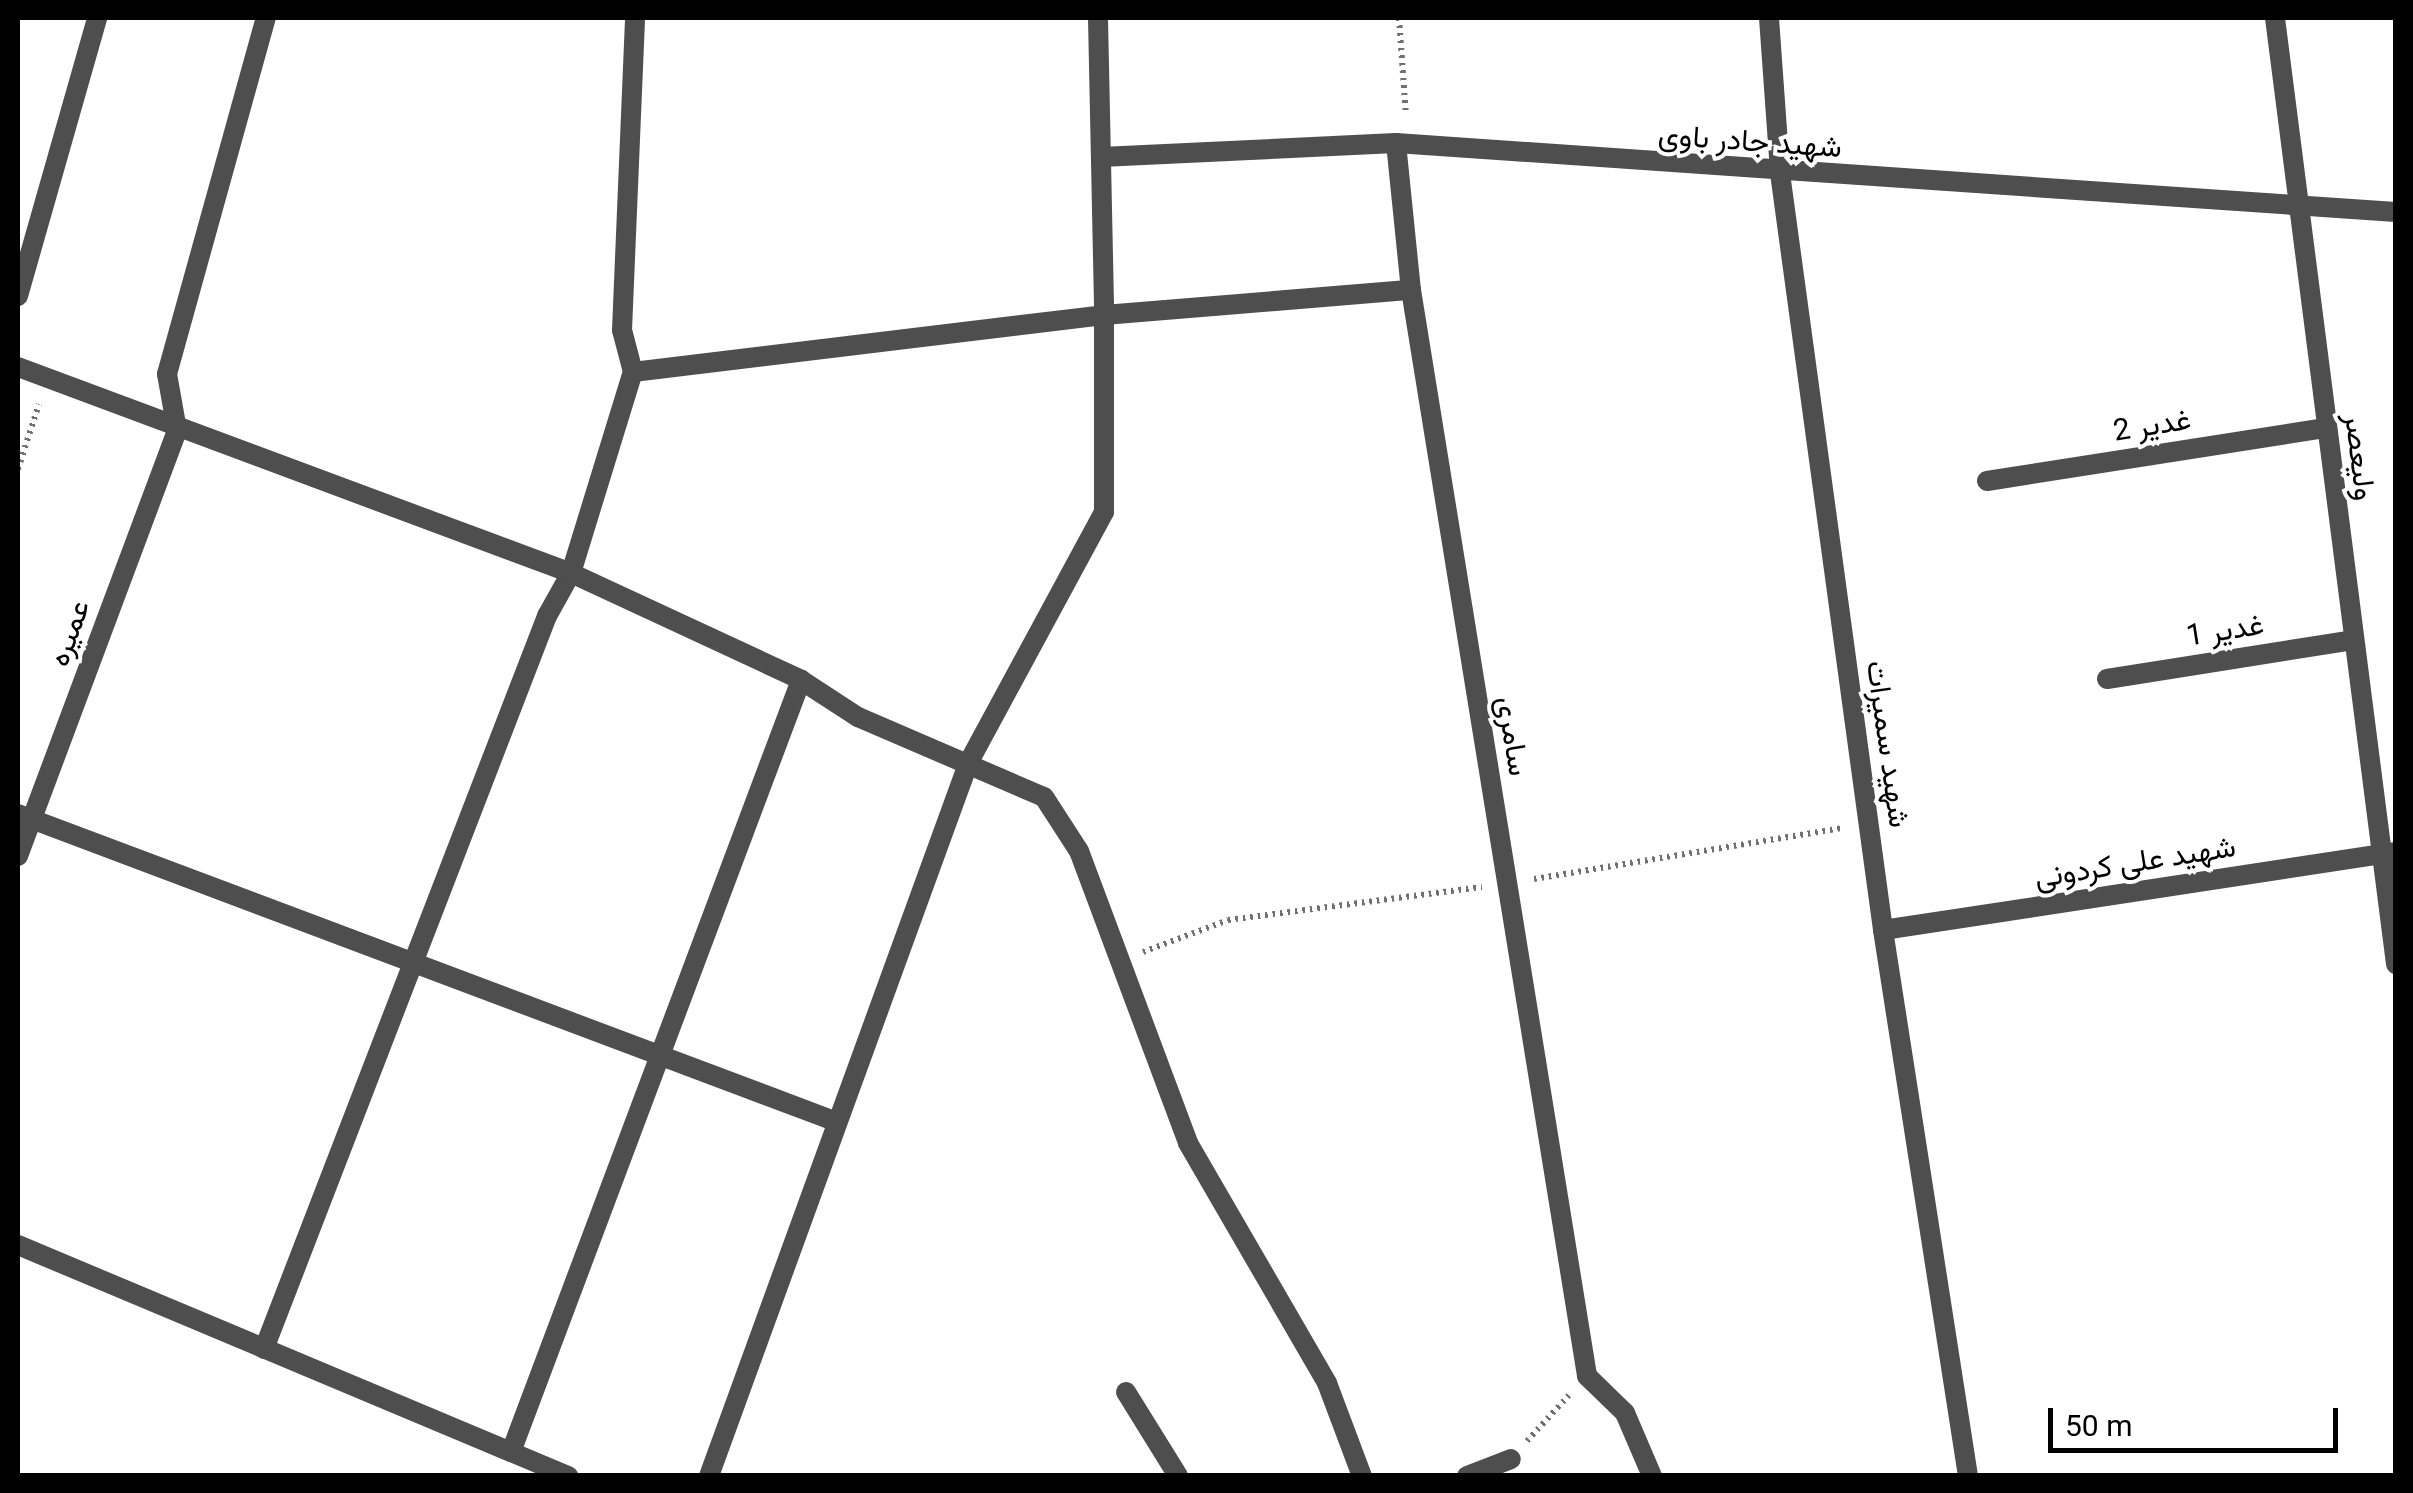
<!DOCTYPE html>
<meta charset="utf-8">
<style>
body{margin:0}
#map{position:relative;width:2413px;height:1493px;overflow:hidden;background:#fff;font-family:Roboto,Vazirmatn,sans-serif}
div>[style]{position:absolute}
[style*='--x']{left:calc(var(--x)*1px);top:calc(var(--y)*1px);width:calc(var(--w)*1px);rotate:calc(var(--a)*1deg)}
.path>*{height:6px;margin-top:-3px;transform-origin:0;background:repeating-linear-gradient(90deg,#707070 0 2.5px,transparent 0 7.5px)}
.lane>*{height:20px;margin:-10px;padding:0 10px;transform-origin:10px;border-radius:10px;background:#4e4e4e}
.street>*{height:20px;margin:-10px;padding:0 10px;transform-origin:10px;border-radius:10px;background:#4e4e4e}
span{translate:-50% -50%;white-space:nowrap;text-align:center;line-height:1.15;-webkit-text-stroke:8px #fff;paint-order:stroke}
.street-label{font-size:30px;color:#000}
.frame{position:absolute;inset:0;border:20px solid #000;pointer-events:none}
.scale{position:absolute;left:2048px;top:1408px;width:290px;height:45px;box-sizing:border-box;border:5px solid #000;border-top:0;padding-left:12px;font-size:30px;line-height:35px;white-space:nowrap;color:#000;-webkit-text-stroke:8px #fff;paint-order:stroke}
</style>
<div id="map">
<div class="path">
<div style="--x:1399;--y:18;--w:97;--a:85.9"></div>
<div style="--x:18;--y:469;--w:68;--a:-72.1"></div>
<div style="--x:1534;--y:879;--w:313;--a:-9.4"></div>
<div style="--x:1143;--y:952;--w:91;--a:-20.6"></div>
<div style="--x:1228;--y:920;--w:256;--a:-7.4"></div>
<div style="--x:1527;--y:1441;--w:62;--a:-47.6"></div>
</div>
<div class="lane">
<div style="--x:1987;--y:481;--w:343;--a:-8.9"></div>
<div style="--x:2107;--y:679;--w:249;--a:-9"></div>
<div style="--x:264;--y:1349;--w:786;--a:-68.89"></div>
<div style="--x:547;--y:616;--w:49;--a:-60.8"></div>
<div style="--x:1587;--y:1376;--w:53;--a:44.2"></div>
<div style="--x:1625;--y:1413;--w:69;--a:66.8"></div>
<div style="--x:1126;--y:1392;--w:99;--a:58.2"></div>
<div style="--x:511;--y:1452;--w:825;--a:-69.41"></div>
<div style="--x:1467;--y:1476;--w:47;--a:-21.1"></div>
</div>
<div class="street">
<div style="--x:1098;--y:18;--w:297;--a:88.8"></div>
<div style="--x:1104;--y:315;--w:308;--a:-4.7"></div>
<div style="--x:1769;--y:18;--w:155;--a:85.9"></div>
<div style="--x:1780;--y:173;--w:764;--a:82.25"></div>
<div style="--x:1883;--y:930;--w:553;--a:81.15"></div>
<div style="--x:2275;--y:18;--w:954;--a:82.71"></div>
<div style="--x:1396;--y:143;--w:148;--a:84.2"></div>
<div style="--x:1411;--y:290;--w:1100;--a:80.79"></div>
<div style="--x:1101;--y:157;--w:295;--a:-2.7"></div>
<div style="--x:1396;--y:143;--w:1002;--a:3.95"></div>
<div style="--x:18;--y:296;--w:289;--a:-74.1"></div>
<div style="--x:18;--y:367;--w:590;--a:20.43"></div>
<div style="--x:571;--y:573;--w:210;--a:-72.9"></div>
<div style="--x:633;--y:372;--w:474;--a:-6.9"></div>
<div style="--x:1104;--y:315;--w:197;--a:90"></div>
<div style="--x:1104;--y:512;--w:286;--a:118.4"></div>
<div style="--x:968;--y:764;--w:758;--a:109.99"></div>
<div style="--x:633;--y:372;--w:43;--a:-104.7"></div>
<div style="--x:622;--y:330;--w:312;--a:-87.6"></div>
<div style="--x:177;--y:430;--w:57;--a:-100.1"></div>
<div style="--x:167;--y:374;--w:370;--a:-74.5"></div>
<div style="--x:571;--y:573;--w:254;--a:24.9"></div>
<div style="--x:801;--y:680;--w:68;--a:33"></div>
<div style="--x:858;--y:717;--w:202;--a:23.3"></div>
<div style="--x:1044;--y:797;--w:64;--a:57.1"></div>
<div style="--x:1079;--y:851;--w:312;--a:69.5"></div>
<div style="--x:1188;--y:1143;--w:277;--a:59.9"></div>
<div style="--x:1327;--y:1383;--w:99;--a:69.4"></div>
<div style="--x:18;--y:814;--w:875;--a:20.61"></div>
<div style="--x:18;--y:856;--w:455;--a:-69.5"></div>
<div style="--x:1883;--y:930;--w:519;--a:-8.65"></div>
<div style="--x:18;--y:1245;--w:597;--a:22.78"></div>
</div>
<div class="street-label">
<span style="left:1750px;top:141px;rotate:4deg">شهید جادر باوی</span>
<span style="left:2152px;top:425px;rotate:-9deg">غدیر 2</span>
<span style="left:2360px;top:457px;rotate:83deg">ولیعصر</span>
<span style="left:2225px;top:630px;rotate:-9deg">غدیر 1</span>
<span style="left:69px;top:633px;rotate:-70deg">عمیره</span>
<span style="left:1513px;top:736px;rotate:81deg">سامری</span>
<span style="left:1888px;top:744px;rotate:82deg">شهید سمیرات</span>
<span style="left:2135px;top:862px;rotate:-9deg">شهید علی کردونی</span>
</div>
<div class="frame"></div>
<div class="scale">50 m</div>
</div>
